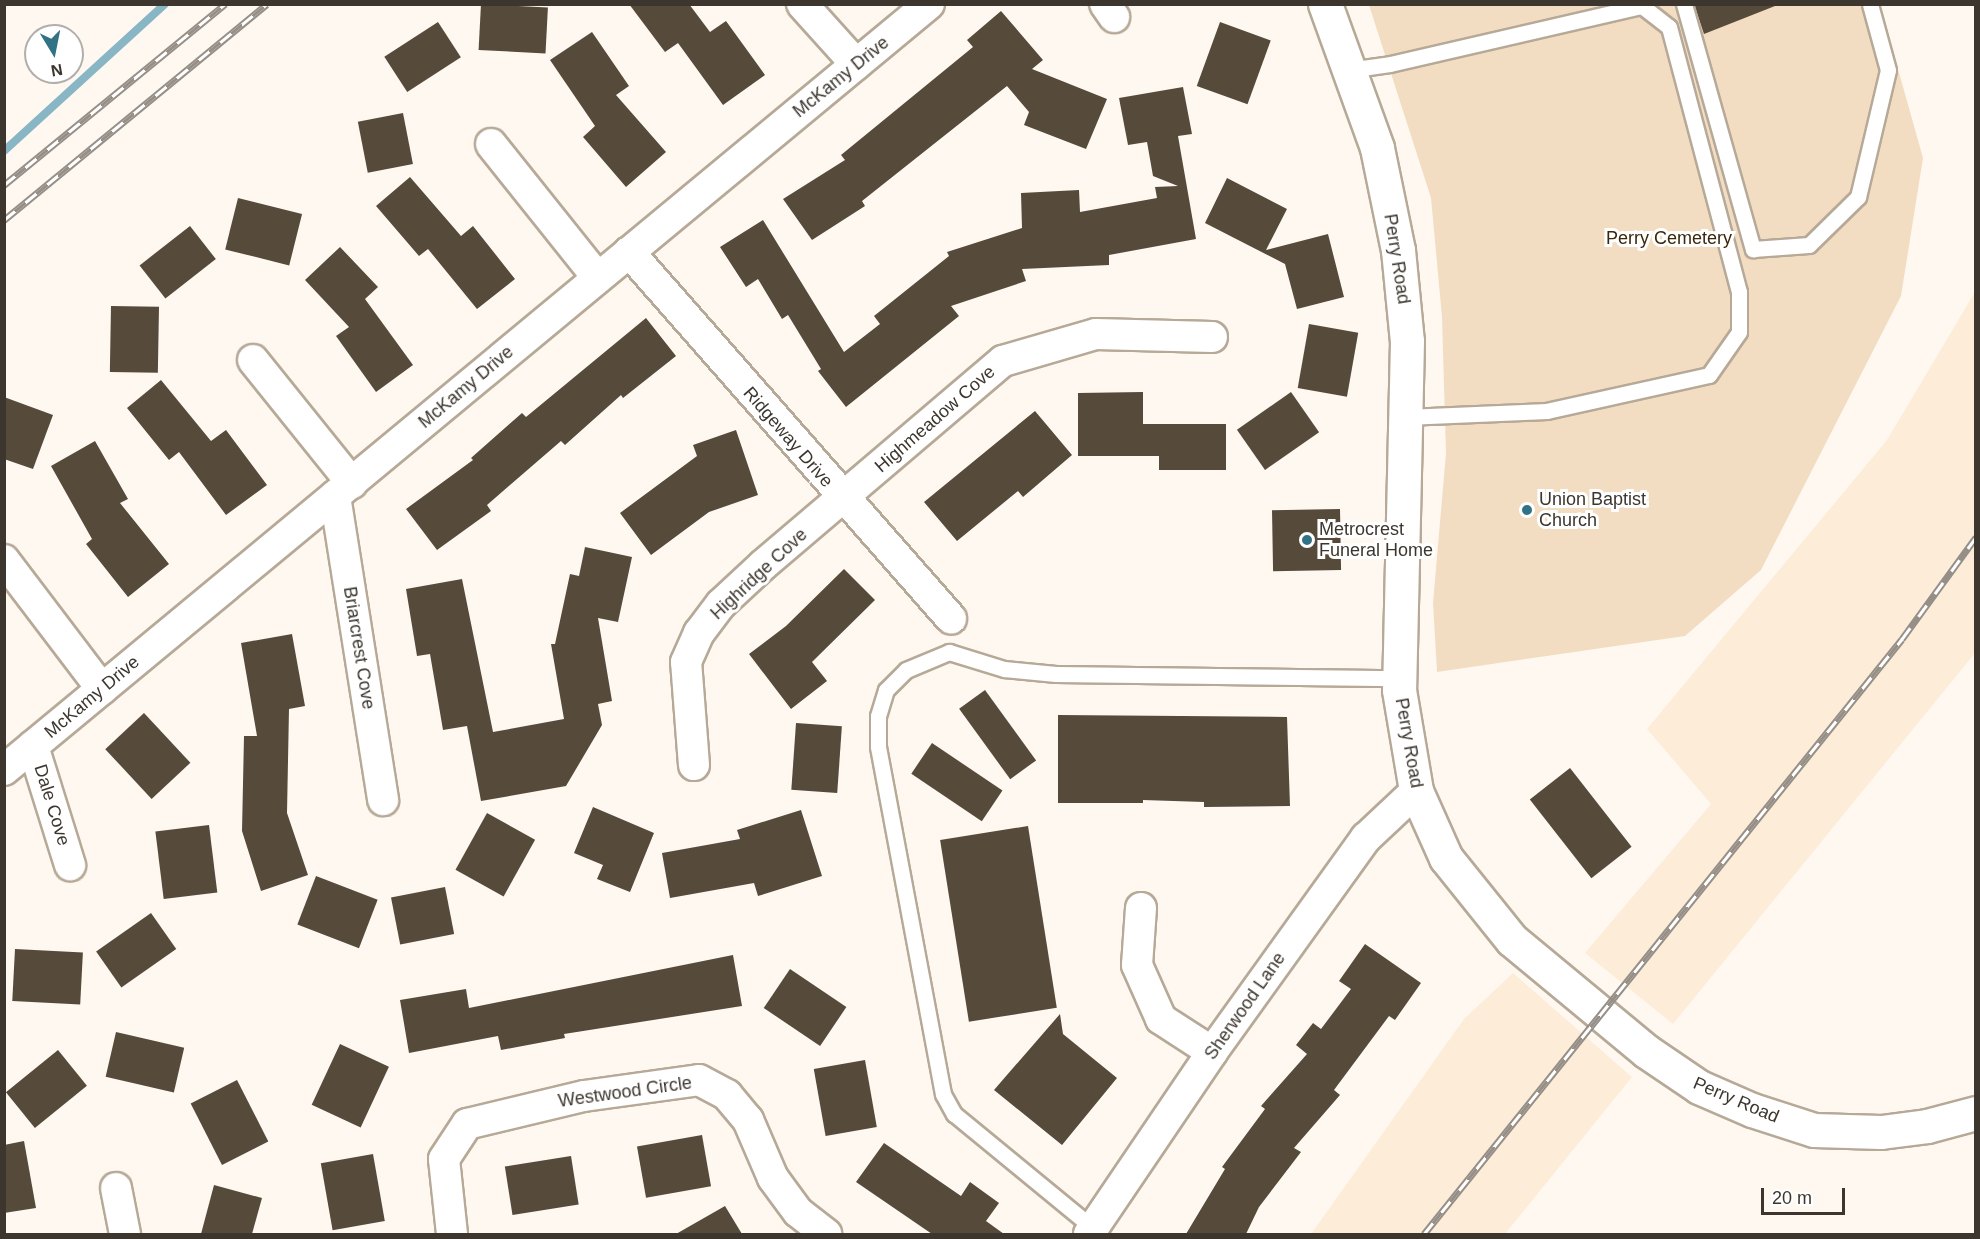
<!DOCTYPE html>
<style>
body{margin:0}
#map{position:relative;width:1980px;height:1239px;overflow:hidden;background:#fef8f0;font-family:Arial,sans-serif}
div>[style]{position:absolute}
[style*='--x']{left:calc(var(--x)*1px);top:calc(var(--y)*1px);width:calc(var(--w)*1px);rotate:calc(var(--a)*1deg)}
.built>*{inset:0;background:#fdedd8}
.green>*{inset:0;background:#f2ddc2}
.stream>*{height:8px;margin:-4px;padding:0 4px;transform-origin:4px;border-radius:4px;background:#88b6c4}
.building>*{inset:0;background:#564a3a;transform-origin:0 0}
.roads{filter:drop-shadow(2px 0 #b7a997) drop-shadow(-2px 0 #b7a997) drop-shadow(0 2px #b7a997) drop-shadow(0 -2px #b7a997)}
.service>*{height:15px;margin:-7.5px;padding:0 7.5px;transform-origin:7.5px;border-radius:7.5px;background:#fff}
.minor>*{height:30px;margin:-15px;padding:0 15px;transform-origin:15px;border-radius:15px;background:#fff}
.tertiary>*{height:33px;margin:-16.5px;padding:0 16.5px;transform-origin:16.5px;border-radius:16.5px;background:#fff}
.rail>*{height:7px;margin-top:-3.5px;transform-origin:0;background:repeating-linear-gradient(90deg,#fff 0 14px,#958f88 0 28px);box-sizing:border-box;border-block:2px solid #958f88}
.dots>*{width:16px;height:16px;translate:-50% -50%;box-sizing:border-box;border:3px solid #fff;border-radius:50%}
span{translate:-50% -50%;white-space:nowrap;text-align:center;line-height:1.15;-webkit-text-stroke:6px #fff;paint-order:stroke}
.street-label{font-size:18px;color:#3c362f}
.park-label{font-size:18px;color:#3a280c}
.poi-label{font-size:18px;color:#3c362f}
.left{translate:0 -50%;text-align:left}
.frame{position:absolute;inset:0;border:6px solid #3c362f;pointer-events:none}
.north{position:absolute;left:24px;top:24px;width:60px;height:60px;box-sizing:border-box;background:#fff;border:2px solid #b1afac;border-radius:50%;rotate:170deg;font-size:16px;font-weight:700;line-height:24px;text-align:center;color:#3c362f}
.north::after{content:'';display:block;margin:auto;width:21px;height:27px;background:#317385;clip-path:polygon(50% 0,100% 100%,50% 72%,0 100%)}
.scale{position:absolute;left:1761px;top:1188px;width:84px;height:27px;box-sizing:border-box;border:3px solid #3c362f;border-top:0;padding-left:8px;font-size:18px;line-height:21px;white-space:nowrap;color:#3c362f;-webkit-text-stroke:4px #fff;paint-order:stroke}
</style>
<div id="map">
<div class="built">
<div style="clip-path:polygon(1975px 292px,1975px 653px,1673px 1024px,1585px 953px,1711px 804px,1647px 729px,1887px 440px)"></div>
<div style="clip-path:polygon(1513px 973px,1632px 1077px,1505px 1234px,1311px 1234px,1464px 1019px)"></div>
</div>
<div class="green">
<div style="clip-path:polygon(1369px 5px,1880px 5px,1923px 158px,1901px 296px,1761px 570px,1685px 636px,1437px 672px,1433px 603px,1446px 453px,1442px 317px,1431px 198px)"></div>
</div>
<div class="stream">
<div style="--x:4;--y:151;--w:218;--a:-42.4"></div>
</div>
<div class="building">
<div style="left:481px;top:4px;width:67px;height:46px;rotate:3deg"></div>
<div style="clip-path:polygon(629px 4px,689px 4px,710px 32px,726px 21px,765px 75px,723px 105px,678px 43px,665px 52px)"></div>
<div style="clip-path:polygon(1694px 4px,1775px 4px,1775px 6px,1704px 34px)"></div>
<div style="clip-path:polygon(1001px 11px,1043px 60px,1032px 69px,1107px 99px,1086px 149px,1024px 125px,1029px 112px,1007px 86px,862px 201px,865px 206px,812px 240px,783px 199px,845px 160px,841px 155px,973px 47px,967px 40px)"></div>
<div style="left:438px;top:22px;width:42px;height:64px;rotate:57deg"></div>
<div style="left:1220px;top:22px;width:54px;height:68px;rotate:20deg"></div>
<div style="clip-path:polygon(592px 32px,629px 86px,616px 95px,666px 152px,626px 187px,583px 137px,595px 126px,550px 60px)"></div>
<div style="clip-path:polygon(1183px 87px,1192px 134px,1178px 136px,1196px 239px,1109px 255px,1109px 265px,1022px 269px,1026px 281px,951px 306px,959px 316px,846px 407px,818px 371px,821px 369px,788px 315px,782px 319px,758px 279px,746px 287px,720px 247px,763px 220px,844px 352px,880px 324px,874px 316px,949px 256px,947px 252px,1022px 228px,1021px 193px,1079px 190px,1080px 212px,1157px 198px,1155px 187px,1178px 186px,1153px 176px,1147px 142px,1128px 145px,1119px 98px)"></div>
<div style="left:403px;top:113px;width:52px;height:46px;rotate:79deg"></div>
<div style="clip-path:polygon(410px 177px,461px 236px,473px 226px,515px 279px,477px 309px,428px 249px,419px 256px,376px 206px)"></div>
<div style="clip-path:polygon(1227px 178px,1287px 209px,1266px 250px,1328px 234px,1344px 297px,1297px 309px,1285px 264px,1205px 223px)"></div>
<div style="left:238px;top:198px;width:66px;height:53px;rotate:14deg"></div>
<div style="left:190px;top:226px;width:42px;height:64px;rotate:52deg"></div>
<div style="clip-path:polygon(340px 247px,378px 287px,365px 299px,413px 365px,376px 392px,336px 336px,349px 327px,305px 280px)"></div>
<div style="left:111px;top:306px;width:48px;height:66px;rotate:1deg"></div>
<div style="clip-path:polygon(646px 318px,676px 356px,623px 398px,621px 395px,565px 445px,561px 441px,487px 505px,491px 511px,437px 550px,406px 509px,473px 460px,471px 458px,522px 413px,526px 417px)"></div>
<div style="left:1309px;top:324px;width:50px;height:65px;rotate:10deg"></div>
<div style="clip-path:polygon(161px 380px,211px 441px,226px 430px,267px 485px,226px 515px,179px 452px,169px 460px,127px 408px)"></div>
<div style="clip-path:polygon(1143px 392px,1143px 424px,1226px 424px,1226px 470px,1159px 470px,1159px 456px,1078px 456px,1078px 393px)"></div>
<div style="left:1291px;top:392px;width:49px;height:66px;rotate:55deg"></div>
<div style="clip-path:polygon(4px 397px,53px 415px,33px 469px,4px 459px)"></div>
<div style="clip-path:polygon(1035px 411px,1072px 455px,1023px 497px,1018px 491px,957px 541px,924px 502px)"></div>
<div style="clip-path:polygon(736px 430px,758px 495px,709px 512px,651px 555px,620px 513px,697px 456px,693px 445px)"></div>
<div style="clip-path:polygon(95px 441px,128px 499px,120px 503px,169px 564px,128px 597px,86px 544px,92px 539px,51px 466px)"></div>
<div style="left:1340px;top:509px;width:61px;height:68px;rotate:89deg"></div>
<div style="clip-path:polygon(585px 547px,632px 557px,618px 622px,598px 618px,612px 701px,598px 704px,602px 725px,566px 786px,481px 801px,467px 726px,443px 730px,430px 654px,417px 656px,406px 589px,462px 579px,493px 732px,564px 719px,551px 644px,555px 644px,570px 574px,579px 576px)"></div>
<div style="clip-path:polygon(844px 569px,875px 600px,812px 662px,827px 681px,791px 709px,749px 654px,786px 626px)"></div>
<div style="clip-path:polygon(292px 634px,305px 706px,289px 709px,287px 813px,308px 875px,261px 891px,242px 831px,244px 736px,257px 736px,241px 643px)"></div>
<div style="left:985px;top:690px;width:87px;height:32px;rotate:54deg"></div>
<div style="left:144px;top:713px;width:68px;height:53px;rotate:47deg"></div>
<div style="clip-path:polygon(1058px 715px,1287px 717px,1290px 806px,1204px 807px,1204px 802px,1143px 800px,1143px 803px,1058px 803px)"></div>
<div style="left:796px;top:723px;width:46px;height:67px;rotate:4deg"></div>
<div style="left:932px;top:743px;width:85px;height:37px;rotate:34deg"></div>
<div style="left:1570px;top:768px;width:100px;height:51px;rotate:52deg"></div>
<div style="clip-path:polygon(593px 807px,654px 833px,630px 892px,597px 879px,603px 865px,574px 853px)"></div>
<div style="clip-path:polygon(801px 810px,822px 876px,758px 896px,754px 883px,670px 898px,662px 853px,740px 839px,737px 830px)"></div>
<div style="left:487px;top:813px;width:55px;height:65px;rotate:29deg"></div>
<div style="left:209px;top:825px;width:68px;height:54px;rotate:83deg"></div>
<div style="left:1028px;top:826px;width:184px;height:89px;rotate:81deg"></div>
<div style="left:316px;top:876px;width:66px;height:52px;rotate:21deg"></div>
<div style="left:445px;top:887px;width:48px;height:55px;rotate:79deg"></div>
<div style="left:151px;top:913px;width:44px;height:67px;rotate:55deg"></div>
<div style="clip-path:polygon(1365px 944px,1421px 983px,1395px 1020px,1389px 1016px,1334px 1090px,1340px 1095px,1294px 1148px,1301px 1152px,1259px 1207px,1246px 1234px,1186px 1234px,1225px 1169px,1222px 1167px,1265px 1109px,1261px 1106px,1307px 1054px,1296px 1045px,1313px 1023px,1321px 1029px,1351px 989px,1339px 981px)"></div>
<div style="left:15px;top:949px;width:68px;height:52px;rotate:3deg"></div>
<div style="clip-path:polygon(733px 955px,742px 1006px,564px 1034px,565px 1038px,501px 1050px,498px 1036px,409px 1053px,400px 1000px,466px 989px,469px 1008px)"></div>
<div style="left:790px;top:969px;width:68px;height:47px;rotate:34deg"></div>
<div style="clip-path:polygon(1060px 1014px,1063px 1034px,1117px 1078px,1062px 1145px,994px 1090px)"></div>
<div style="left:116px;top:1032px;width:70px;height:46px;rotate:13deg"></div>
<div style="left:340px;top:1044px;width:54px;height:67px;rotate:25deg"></div>
<div style="left:58px;top:1050px;width:46px;height:67px;rotate:51deg"></div>
<div style="left:865px;top:1060px;width:68px;height:52px;rotate:80deg"></div>
<div style="left:237px;top:1080px;width:69px;height:52px;rotate:63deg"></div>
<div style="left:702px;top:1135px;width:52px;height:66px;rotate:80deg"></div>
<div style="clip-path:polygon(24px 1141px,36px 1208px,4px 1213px,4px 1145px)"></div>
<div style="clip-path:polygon(884px 1143px,961px 1196px,970px 1182px,999px 1203px,986px 1221px,1004px 1234px,932px 1234px,856px 1182px)"></div>
<div style="left:373px;top:1154px;width:68px;height:53px;rotate:80deg"></div>
<div style="left:571px;top:1156px;width:49px;height:67px;rotate:81deg"></div>
<div style="clip-path:polygon(214px 1185px,262px 1198px,252px 1234px,201px 1234px)"></div>
<div style="clip-path:polygon(725px 1206px,742px 1234px,676px 1234px)"></div>
</div>
<div class="roads">
<div class="service">
<div style="--x:1684;--y:4;--w:255;--a:74.3"></div>
<div style="--x:1753;--y:249;--w:56;--a:-4.1"></div>
<div style="--x:1809;--y:245;--w:69;--a:-44.4"></div>
<div style="--x:1858;--y:197;--w:130;--a:-76.7"></div>
<div style="--x:1888;--y:70;--w:68;--a:-105.3"></div>
<div style="--x:1348;--y:70;--w:42;--a:-8.1"></div>
<div style="--x:1390;--y:64;--w:259;--a:-13"></div>
<div style="--x:1642;--y:6;--w:34;--a:38"></div>
<div style="--x:1669;--y:27;--w:274;--a:75.2"></div>
<div style="--x:1739;--y:292;--w:40;--a:90"></div>
<div style="--x:1739;--y:332;--w:52;--a:124.9"></div>
<div style="--x:1709;--y:375;--w:166;--a:167.5"></div>
<div style="--x:1547;--y:411;--w:142;--a:177.6"></div>
<div style="--x:1093;--y:1228;--w:180;--a:-140.6"></div>
<div style="--x:954;--y:1114;--w:23;--a:-119"></div>
<div style="--x:943;--y:1094;--w:353;--a:-100.6"></div>
<div style="--x:878;--y:747;--w:31;--a:-90"></div>
<div style="--x:878;--y:716;--w:27;--a:-73"></div>
<div style="--x:886;--y:690;--w:28;--a:-45"></div>
<div style="--x:906;--y:670;--w:47;--a:-22.7"></div>
<div style="--x:949;--y:652;--w:58;--a:17.2"></div>
<div style="--x:1004;--y:669;--w:52;--a:5.5"></div>
<div style="--x:1056;--y:674;--w:343;--a:0.7"></div>
</div>
<div class="minor">
<div style="--x:802;--y:4;--w:81;--a:48"></div>
<div style="--x:1105;--y:4;--w:16;--a:55"></div>
<div style="--x:491;--y:144;--w:171;--a:51.4"></div>
<div style="--x:629;--y:252;--w:488;--a:48.7"></div>
<div style="--x:253;--y:360;--w:158;--a:51.2"></div>
<div style="--x:335;--y:496;--w:308;--a:81"></div>
<div style="--x:4;--y:560;--w:162;--a:52.8"></div>
<div style="--x:33;--y:746;--w:125;--a:72.7"></div>
<div style="--x:694;--y:765;--w:103;--a:-94.4"></div>
<div style="--x:686;--y:662;--w:32;--a:-66"></div>
<div style="--x:699;--y:633;--w:36;--a:-53"></div>
<div style="--x:721;--y:604;--w:57;--a:-42.9"></div>
<div style="--x:763;--y:565;--w:315;--a:-40.4"></div>
<div style="--x:1003;--y:361;--w:97;--a:-16.2"></div>
<div style="--x:1096;--y:334;--w:116;--a:1.5"></div>
<div style="--x:4;--y:770;--w:1201;--a:-39.63"></div>
<div style="--x:1141;--y:908;--w:57;--a:94"></div>
<div style="--x:1137;--y:965;--w:59;--a:66"></div>
<div style="--x:1161;--y:1019;--w:61;--a:32.9"></div>
<div style="--x:116;--y:1188;--w:47;--a:78.9"></div>
<div style="--x:452;--y:1234;--w:75;--a:-96.1"></div>
<div style="--x:444;--y:1159;--w:42;--a:-56.7"></div>
<div style="--x:467;--y:1124;--w:120;--a:-13.5"></div>
<div style="--x:584;--y:1096;--w:116;--a:-7.9"></div>
<div style="--x:699;--y:1080;--w:32;--a:28"></div>
<div style="--x:727;--y:1095;--w:33;--a:50"></div>
<div style="--x:748;--y:1120;--w:63;--a:66.7"></div>
<div style="--x:773;--y:1178;--w:42;--a:53.7"></div>
<div style="--x:798;--y:1212;--w:36;--a:38"></div>
<div style="--x:1089;--y:1234;--w:220;--a:-55.9"></div>
<div style="--x:1212;--y:1052;--w:264;--a:-54.3"></div>
<div style="--x:1366;--y:838;--w:69;--a:-43.2"></div>
</div>
<div class="tertiary">
<div style="--x:1325;--y:4;--w:153;--a:70.1"></div>
<div style="--x:1377;--y:148;--w:104;--a:78.4"></div>
<div style="--x:1398;--y:250;--w:91;--a:84.4"></div>
<div style="--x:1407;--y:341;--w:349;--a:91.3"></div>
<div style="--x:1399;--y:690;--w:102;--a:80.4"></div>
<div style="--x:1416;--y:791;--w:73;--a:65.9"></div>
<div style="--x:1446;--y:858;--w:105;--a:51.2"></div>
<div style="--x:1512;--y:940;--w:174;--a:39.6"></div>
<div style="--x:1646;--y:1051;--w:64;--a:34.2"></div>
<div style="--x:1699;--y:1087;--w:58;--a:23.5"></div>
<div style="--x:1752;--y:1110;--w:65;--a:17.9"></div>
<div style="--x:1814;--y:1130;--w:67;--a:1.7"></div>
<div style="--x:1881;--y:1132;--w:46;--a:-7.4"></div>
<div style="--x:1927;--y:1126;--w:51;--a:-14.9"></div>
</div>
</div>
<div class="rail">
<div style="--x:4;--y:185;--w:286;--a:-39.3"></div>
<div style="--x:4;--y:220;--w:340;--a:-39.4"></div>
<div style="--x:1424;--y:1234;--w:763;--a:-51.22"></div>
<div style="--x:1902;--y:639;--w:126;--a:-54"></div>
</div>
<div class="dots">
<div style="left:1527px;top:510px;background:#317385"></div>
<div style="left:1307px;top:540px;background:#317385"></div>
</div>
<div class="street-label">
<span style="left:841px;top:77px;rotate:-39deg">McKamy Drive</span>
<span style="left:1397px;top:259px;rotate:81deg">Perry Road</span>
<span style="left:466px;top:387px;rotate:-40deg">McKamy Drive</span>
<span style="left:935px;top:419px;rotate:-41deg">Highmeadow Cove</span>
<span style="left:788px;top:437px;rotate:49deg">Ridgeway Drive</span>
<span style="left:759px;top:574px;rotate:-43deg">Highridge Cove</span>
<span style="left:359px;top:648px;rotate:81deg">Briarcrest Cove</span>
<span style="left:92px;top:697px;rotate:-40deg">McKamy Drive</span>
<span style="left:1409px;top:743px;rotate:80deg">Perry Road</span>
<span style="left:52px;top:805px;rotate:73deg">Dale Cove</span>
<span style="left:1245px;top:1006px;rotate:-55deg">Sherwood Lane</span>
<span style="left:625px;top:1092px;rotate:-8deg">Westwood Circle</span>
<span style="left:1736px;top:1100px;rotate:23deg">Perry Road</span>
</div>
<div class="park-label">
<span style="left:1669px;top:238px">Perry Cemetery</span>
</div>
<div class="poi-label">
<span class="left" style="left:1539px;top:510px">Union Baptist<br>Church</span>
<span class="left" style="left:1319px;top:540px">Metrocrest<br>Funeral Home</span>
</div>
<div class="frame"></div>
<div class="north">N</div>
<div class="scale">20 m</div>
</div>
